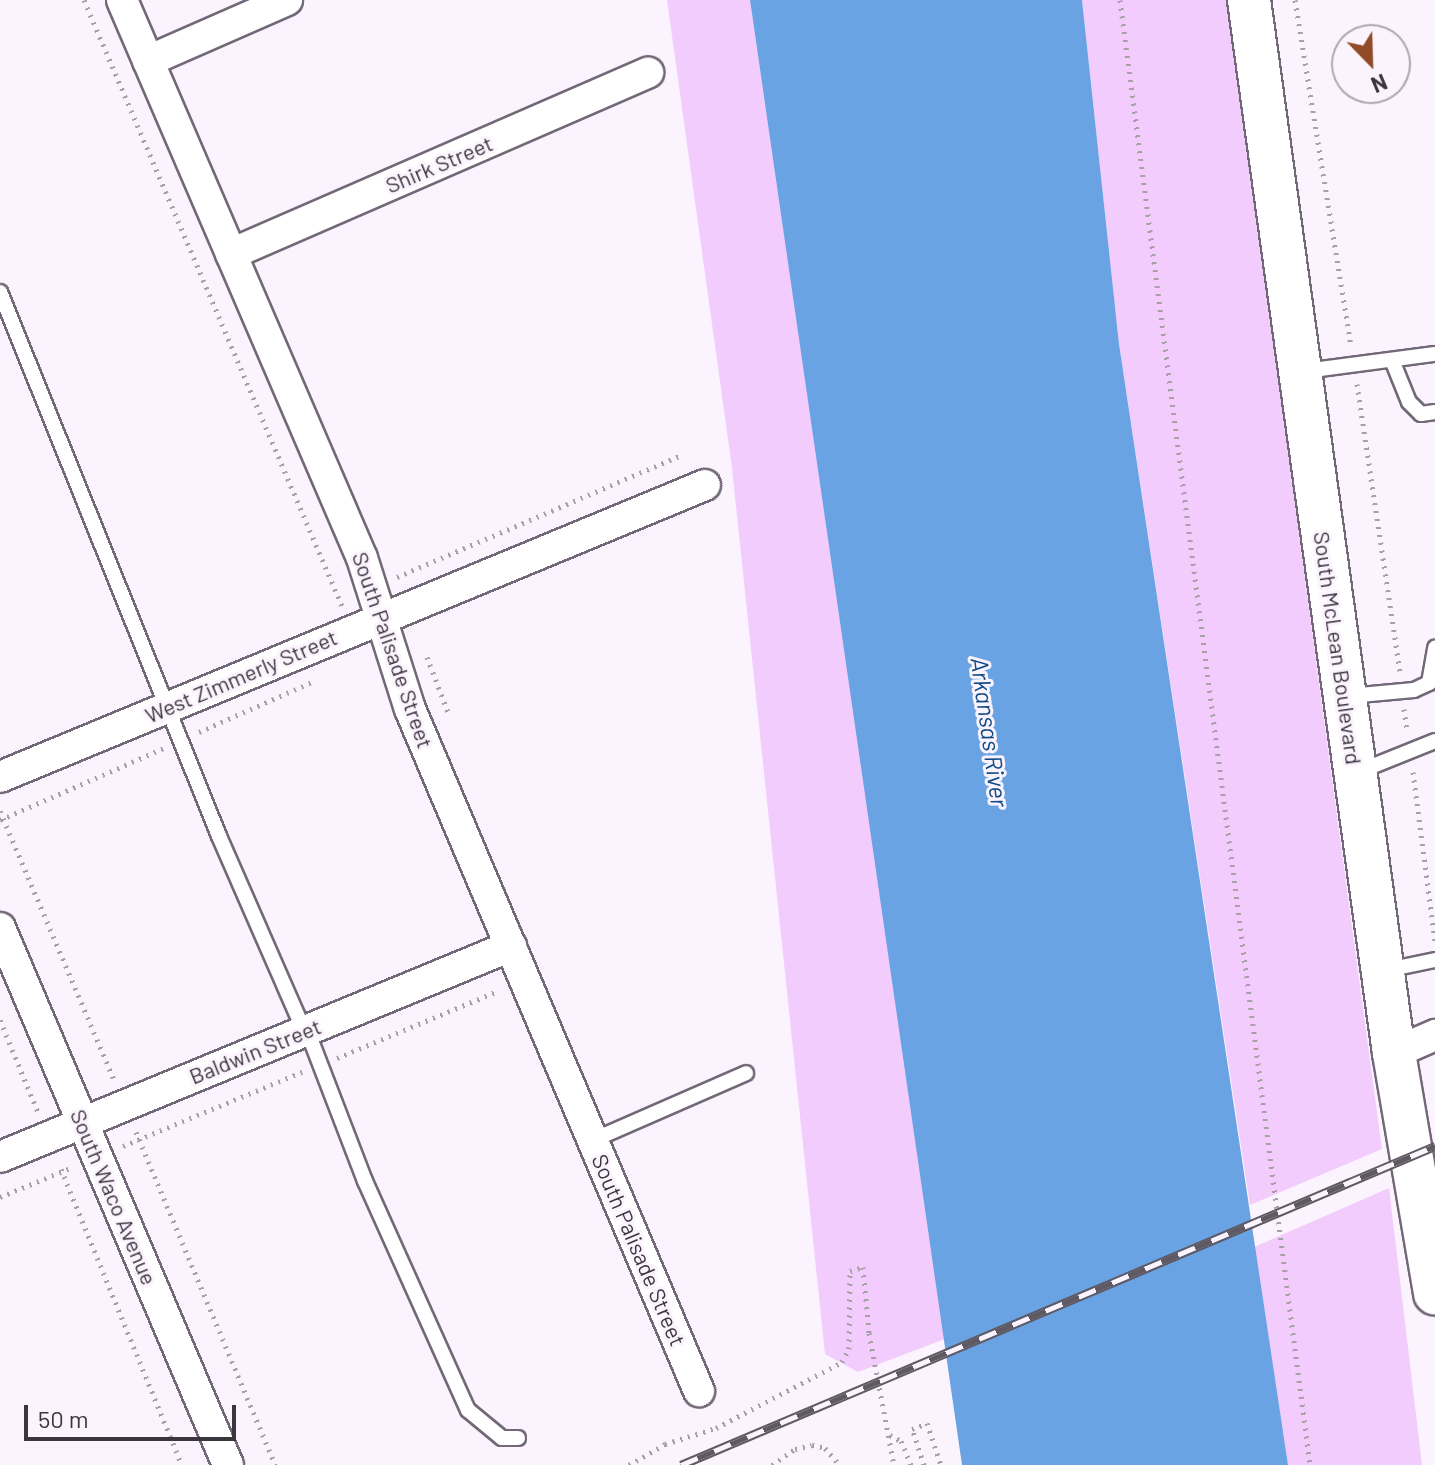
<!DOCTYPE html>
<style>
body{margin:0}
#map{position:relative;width:1435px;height:1465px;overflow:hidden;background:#fbf3fd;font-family:Barlow,sans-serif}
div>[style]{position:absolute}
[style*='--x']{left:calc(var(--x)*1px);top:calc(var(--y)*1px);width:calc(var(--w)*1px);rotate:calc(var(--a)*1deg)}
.green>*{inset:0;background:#f3ccfe}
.water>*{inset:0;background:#6aa3e3}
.path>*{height:5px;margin-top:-2.5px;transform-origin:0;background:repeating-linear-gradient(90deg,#a7a0a9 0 2px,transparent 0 8px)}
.roads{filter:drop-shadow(2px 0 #736877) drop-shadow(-2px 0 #736877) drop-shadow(0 2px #736877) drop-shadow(0 -2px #736877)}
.service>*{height:14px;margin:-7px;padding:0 7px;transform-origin:7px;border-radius:7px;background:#fff}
.minor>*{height:30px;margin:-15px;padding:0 15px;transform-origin:15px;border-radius:15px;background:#fff}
.secondary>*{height:42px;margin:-21px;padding:0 21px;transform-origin:21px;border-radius:21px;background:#fff}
.rail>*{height:9px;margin-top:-4.5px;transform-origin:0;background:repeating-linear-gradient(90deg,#fbf3fd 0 18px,#5f5961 0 36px);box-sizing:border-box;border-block:2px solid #5f5961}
span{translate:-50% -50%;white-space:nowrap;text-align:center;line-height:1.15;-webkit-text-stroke:6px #fbf3fd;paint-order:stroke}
.street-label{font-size:22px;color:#3b363d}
.water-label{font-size:24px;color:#0e4b85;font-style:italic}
.north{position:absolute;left:1331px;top:24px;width:80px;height:80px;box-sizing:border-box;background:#fbf3fd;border:2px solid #aea7b0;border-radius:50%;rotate:157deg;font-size:22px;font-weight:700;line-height:32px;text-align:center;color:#3b363d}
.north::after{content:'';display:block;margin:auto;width:28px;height:36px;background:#924b27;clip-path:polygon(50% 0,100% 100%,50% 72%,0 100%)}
.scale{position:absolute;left:24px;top:1405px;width:212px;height:36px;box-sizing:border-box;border:4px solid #3b363d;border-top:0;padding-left:10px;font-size:24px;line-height:28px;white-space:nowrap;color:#3b363d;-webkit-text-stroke:6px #fbf3fd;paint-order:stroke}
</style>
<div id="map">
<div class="green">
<div style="clip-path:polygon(667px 0,750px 0,934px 1256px,945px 1339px,858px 1372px,825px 1354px,732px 468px)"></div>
<div style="clip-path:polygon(1082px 0,1227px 0,1382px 1149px,1250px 1205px,1119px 344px)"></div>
<div style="clip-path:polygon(1389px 1188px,1422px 1465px,1288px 1465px,1254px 1247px)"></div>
</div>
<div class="water">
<div style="clip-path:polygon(750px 0,1082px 0,1119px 344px,1288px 1465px,962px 1465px)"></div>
</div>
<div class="path">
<div style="--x:84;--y:0;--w:659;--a:66.94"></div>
<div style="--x:1120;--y:0;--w:1477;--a:82.61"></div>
<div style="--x:1295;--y:0;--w:351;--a:80.8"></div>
<div style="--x:1357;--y:384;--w:290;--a:81.5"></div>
<div style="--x:397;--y:577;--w:307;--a:-23.2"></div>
<div style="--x:427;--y:657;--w:62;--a:69.2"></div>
<div style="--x:1404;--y:709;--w:21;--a:82"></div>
<div style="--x:199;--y:732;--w:126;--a:-23.9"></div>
<div style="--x:1413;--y:772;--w:170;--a:82.6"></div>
<div style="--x:0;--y:811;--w:294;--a:67"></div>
<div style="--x:0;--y:820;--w:179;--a:-23.7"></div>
<div style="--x:0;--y:1020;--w:100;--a:67.6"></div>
<div style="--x:337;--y:1058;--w:174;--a:-22.6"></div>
<div style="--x:136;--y:1132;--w:361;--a:67.3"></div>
<div style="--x:123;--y:1146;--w:194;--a:-22.5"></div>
<div style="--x:61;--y:1169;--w:320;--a:67.8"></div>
<div style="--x:0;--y:1197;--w:79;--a:-22.3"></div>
<div style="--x:890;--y:1435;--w:13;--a:29"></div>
<div style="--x:901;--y:1441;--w:26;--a:67"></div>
<div style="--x:629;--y:1465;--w:42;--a:-30.3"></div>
<div style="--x:665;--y:1444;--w:53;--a:-17.4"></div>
<div style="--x:716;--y:1428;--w:142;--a:-27.6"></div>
<div style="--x:842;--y:1362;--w:15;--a:-62"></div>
<div style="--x:849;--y:1349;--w:78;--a:-89.3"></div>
<div style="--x:850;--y:1271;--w:14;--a:-17"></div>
<div style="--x:863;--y:1267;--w:66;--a:84.8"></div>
<div style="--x:869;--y:1333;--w:134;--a:79.3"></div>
<div style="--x:772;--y:1465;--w:28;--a:-35"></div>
<div style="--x:795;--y:1449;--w:17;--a:-13"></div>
<div style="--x:812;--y:1445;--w:13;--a:13"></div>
<div style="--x:825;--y:1448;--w:23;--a:49"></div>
<div style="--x:924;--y:1465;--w:38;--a:-108"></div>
<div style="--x:912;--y:1429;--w:16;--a:-22"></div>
<div style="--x:927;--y:1423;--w:44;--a:71.6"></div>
</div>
<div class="roads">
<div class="service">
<div style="--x:0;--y:292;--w:586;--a:68.07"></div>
<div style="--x:219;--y:836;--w:213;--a:66.4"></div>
<div style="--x:1392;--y:360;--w:45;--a:68"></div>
<div style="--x:1409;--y:402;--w:17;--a:45"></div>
<div style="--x:1421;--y:414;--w:14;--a:-8"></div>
<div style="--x:1305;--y:371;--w:131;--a:-7.5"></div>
<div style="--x:1349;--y:696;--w:65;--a:-5.3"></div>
<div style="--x:1414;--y:690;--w:17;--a:-25"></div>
<div style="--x:1429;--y:683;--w:36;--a:-80"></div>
<div style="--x:1358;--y:772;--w:83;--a:-21.9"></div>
<div style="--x:1387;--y:970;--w:49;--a:-11.8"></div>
<div style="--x:307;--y:1030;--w:162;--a:69"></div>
<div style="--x:365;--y:1181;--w:251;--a:65.8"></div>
<div style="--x:468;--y:1410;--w:44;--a:39.5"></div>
<div style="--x:502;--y:1438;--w:16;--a:0"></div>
<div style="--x:593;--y:1140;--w:167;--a:-23.6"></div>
</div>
<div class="minor">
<div style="--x:122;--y:0;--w:607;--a:66.73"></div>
<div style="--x:362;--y:558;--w:158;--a:72.4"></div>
<div style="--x:410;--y:709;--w:741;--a:67.04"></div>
<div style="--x:148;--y:61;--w:152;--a:-23.7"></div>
<div style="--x:231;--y:254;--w:455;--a:-23.5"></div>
<div style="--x:0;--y:777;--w:763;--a:-22.5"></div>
<div style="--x:0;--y:928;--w:583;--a:66.99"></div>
<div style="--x:1394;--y:1053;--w:45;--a:-23.7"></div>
<div style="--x:0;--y:1157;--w:553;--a:-22.44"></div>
</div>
<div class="secondary">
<div style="--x:1249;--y:0;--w:1063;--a:82.16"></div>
<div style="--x:1394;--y:1053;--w:244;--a:80.3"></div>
</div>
</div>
<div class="rail">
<div style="--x:681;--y:1465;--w:819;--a:-22.93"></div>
</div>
<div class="street-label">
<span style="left:439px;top:164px;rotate:-23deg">Shirk Street</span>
<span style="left:1338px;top:648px;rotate:82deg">South McLean Boulevard</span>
<span style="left:393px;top:650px;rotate:71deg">South Palisade Street</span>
<span style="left:241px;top:676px;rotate:-23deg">West Zimmerly Street</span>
<span style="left:255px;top:1051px;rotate:-22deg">Baldwin Street</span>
<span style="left:114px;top:1197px;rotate:67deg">South Waco Avenue</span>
<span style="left:639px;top:1250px;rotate:67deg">South Palisade Street</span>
</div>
<div class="water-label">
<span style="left:990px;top:732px;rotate:82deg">Arkansas River</span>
</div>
<div class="north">N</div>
<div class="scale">50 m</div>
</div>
